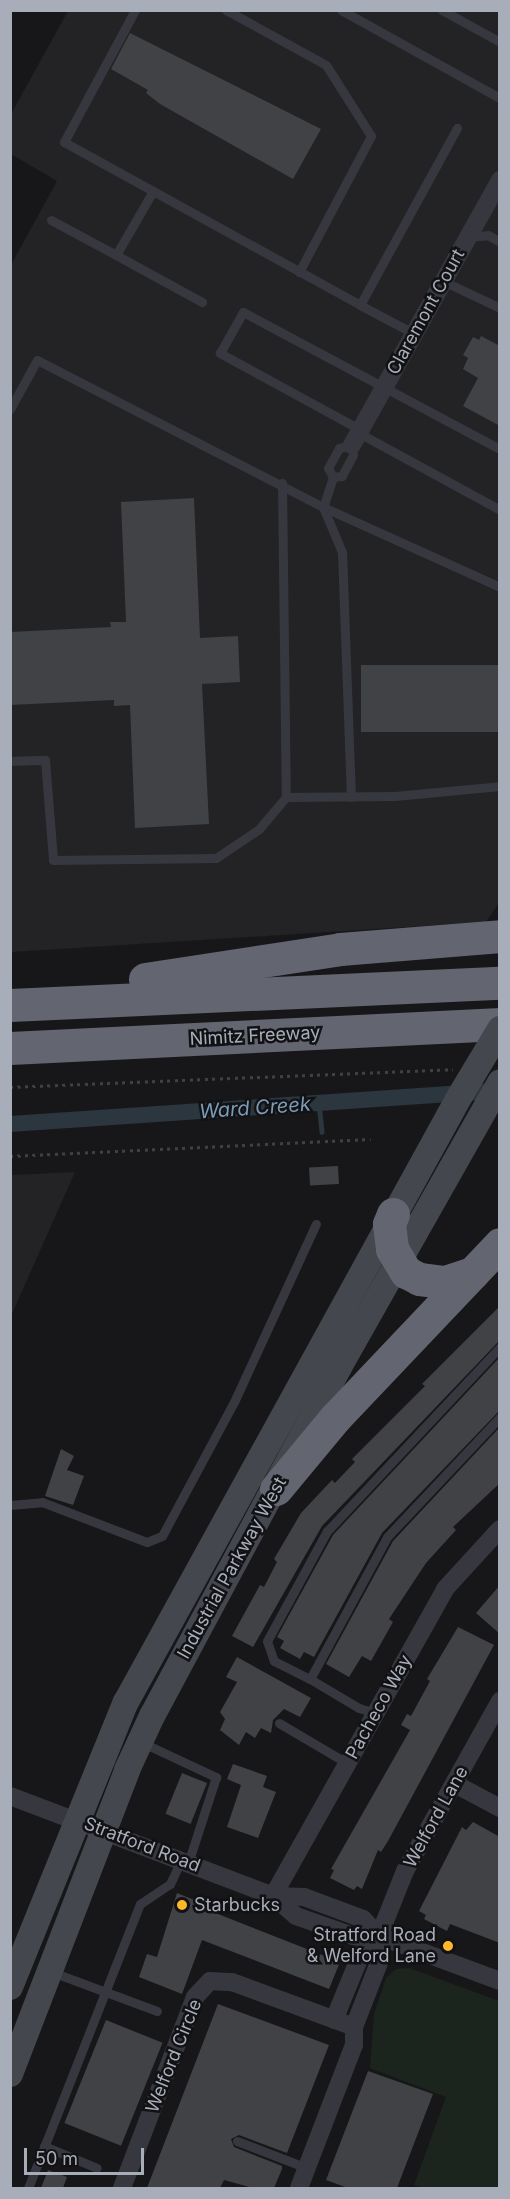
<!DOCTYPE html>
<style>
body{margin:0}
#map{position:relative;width:510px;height:2199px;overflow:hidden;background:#171719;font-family:Inter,sans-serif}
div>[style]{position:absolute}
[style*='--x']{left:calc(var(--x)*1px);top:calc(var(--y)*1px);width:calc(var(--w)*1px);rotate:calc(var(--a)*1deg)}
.built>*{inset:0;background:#232326}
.green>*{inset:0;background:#1c251d}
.stream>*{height:4.5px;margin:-2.25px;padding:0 2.25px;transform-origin:2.25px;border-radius:2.25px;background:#2b363f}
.canal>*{height:16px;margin:-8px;padding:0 8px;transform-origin:8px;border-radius:8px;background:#2b363f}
.building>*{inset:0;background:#414246;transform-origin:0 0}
.path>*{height:3px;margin-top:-1.5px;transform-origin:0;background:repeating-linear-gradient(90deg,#3d4046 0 3px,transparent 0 7.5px)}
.lane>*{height:9px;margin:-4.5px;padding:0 4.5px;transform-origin:4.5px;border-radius:4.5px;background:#37383f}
.street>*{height:18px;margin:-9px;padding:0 9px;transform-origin:9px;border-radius:9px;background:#37383f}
.secondary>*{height:26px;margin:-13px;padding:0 13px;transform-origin:13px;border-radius:13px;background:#45474f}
.highway>*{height:33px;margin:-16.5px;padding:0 16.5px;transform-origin:16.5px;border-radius:16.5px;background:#636670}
.secondary-bridge>*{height:26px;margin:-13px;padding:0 13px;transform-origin:13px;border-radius:13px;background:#45474f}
.dots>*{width:16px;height:16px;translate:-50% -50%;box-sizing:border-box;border:3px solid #121214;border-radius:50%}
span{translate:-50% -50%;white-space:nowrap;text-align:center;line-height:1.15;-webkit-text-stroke:5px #121214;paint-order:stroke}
.street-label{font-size:18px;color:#a8adba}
.poi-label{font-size:18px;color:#a8adba}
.left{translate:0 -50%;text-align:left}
.right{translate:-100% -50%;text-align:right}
.water-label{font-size:20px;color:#7b9cb9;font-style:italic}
.frame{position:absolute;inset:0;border:12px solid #a8adba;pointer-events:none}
.scale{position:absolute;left:24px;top:2148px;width:120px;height:27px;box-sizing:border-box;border:3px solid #a8adba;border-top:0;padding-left:8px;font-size:18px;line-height:21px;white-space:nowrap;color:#a8adba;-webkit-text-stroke:4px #121214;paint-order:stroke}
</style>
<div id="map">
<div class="built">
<div style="clip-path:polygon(68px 11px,499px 11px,500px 901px,486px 922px,11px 952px,11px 265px,57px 181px,11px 154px,11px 114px)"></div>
<div style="clip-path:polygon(75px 1172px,11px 1316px,11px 1175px)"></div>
</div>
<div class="green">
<div style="clip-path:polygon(409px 1968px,499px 2001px,499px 2188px,423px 2188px,414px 2185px,446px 2097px,370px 2068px,374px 2014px,386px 1978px,396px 1969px)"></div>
</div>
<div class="stream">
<div style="--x:319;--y:1103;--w:29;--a:84"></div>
</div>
<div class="canal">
<div style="--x:10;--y:1124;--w:491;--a:-3.9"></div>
</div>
<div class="building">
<div style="clip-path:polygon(130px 33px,321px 129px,293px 179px,160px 104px,146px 93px,148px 90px,111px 69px)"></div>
<div style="clip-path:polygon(481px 336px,500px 346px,500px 426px,463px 406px,478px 378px,463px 369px,468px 358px,463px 355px,473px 337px,479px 340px)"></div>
<div style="clip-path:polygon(194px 498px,200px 638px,238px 636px,240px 682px,202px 684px,209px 824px,135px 828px,130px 705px,114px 706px,114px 700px,10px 705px,10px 632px,111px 627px,110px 622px,126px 622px,121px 502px)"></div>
<div style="left:500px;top:665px;width:67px;height:139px;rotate:90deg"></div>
<div style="left:338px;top:1166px;width:18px;height:29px;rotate:87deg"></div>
<div style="clip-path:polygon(500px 1306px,500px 1340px,322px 1526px,253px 1647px,232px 1636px,260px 1585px,264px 1587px,277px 1562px,274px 1559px,301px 1513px,332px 1480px,335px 1483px,355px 1462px,352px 1459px,425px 1386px,422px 1384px)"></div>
<div style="clip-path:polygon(500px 1357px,500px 1410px,382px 1533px,314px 1657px,304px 1652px,300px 1659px,280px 1648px,284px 1641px,277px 1637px,333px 1535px)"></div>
<div style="clip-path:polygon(500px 1427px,500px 1483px,453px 1527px,456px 1530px,426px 1563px,389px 1619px,393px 1622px,371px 1661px,362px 1656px,349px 1677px,326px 1664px,393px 1541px)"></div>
<div style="clip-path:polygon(61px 1449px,74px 1456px,67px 1470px,84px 1476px,73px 1505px,45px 1496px)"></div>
<div style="clip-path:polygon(500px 1585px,500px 1634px,476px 1613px)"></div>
<div style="clip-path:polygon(458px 1627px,494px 1645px,388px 1841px,381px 1852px,378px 1850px,362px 1889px,357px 1886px,354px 1890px,330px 1878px,334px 1870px,331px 1869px,410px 1730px,401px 1725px,407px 1714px,411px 1716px,430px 1681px,427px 1679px)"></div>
<div style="clip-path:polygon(237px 1657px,311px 1698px,300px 1717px,284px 1709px,273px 1720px,271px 1733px,261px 1728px,255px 1738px,246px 1732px,239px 1745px,220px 1730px,225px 1719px,220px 1712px,237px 1682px,226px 1677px)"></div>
<div style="clip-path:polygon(233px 1764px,267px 1776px,263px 1787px,276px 1792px,258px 1838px,227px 1827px,241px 1785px,227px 1779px)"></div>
<div style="left:182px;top:1773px;width:27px;height:44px;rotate:22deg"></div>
<div style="clip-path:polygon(473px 1822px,500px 1837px,500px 1943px,450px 1924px,447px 1931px,424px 1919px,426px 1915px,419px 1911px,462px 1827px,466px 1830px)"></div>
<div style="clip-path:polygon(177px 1893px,214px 1908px,213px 1912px,340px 1962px,329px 1989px,202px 1940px,182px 1994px,139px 1977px,147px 1954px,157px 1957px)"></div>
<div style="clip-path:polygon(218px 2004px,329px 2045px,287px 2153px,239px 2135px,231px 2139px,234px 2147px,282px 2166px,282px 2169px,274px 2188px,253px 2188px,224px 2180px,220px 2188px,147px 2188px)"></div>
<div style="left:106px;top:2020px;width:61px;height:111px;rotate:22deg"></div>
<div style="clip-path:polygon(368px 2071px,433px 2094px,397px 2188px,348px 2188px,326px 2180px)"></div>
<div style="clip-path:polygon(48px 2170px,67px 2177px,63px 2188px,41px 2188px)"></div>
</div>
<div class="path">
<div style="--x:10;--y:1087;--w:443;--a:-2.3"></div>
<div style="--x:10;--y:1156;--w:361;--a:-2.7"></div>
</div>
<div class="lane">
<div style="--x:135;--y:10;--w:150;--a:118.3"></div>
<div style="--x:64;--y:142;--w:338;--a:28.8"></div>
<div style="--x:226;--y:10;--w:114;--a:28.8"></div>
<div style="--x:326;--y:65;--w:84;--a:57.6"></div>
<div style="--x:371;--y:136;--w:154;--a:117.9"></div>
<div style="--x:341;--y:10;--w:182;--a:29"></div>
<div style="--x:442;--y:10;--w:66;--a:28.9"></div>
<div style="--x:153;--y:191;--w:74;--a:120"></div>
<div style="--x:116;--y:255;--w:98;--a:28.7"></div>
<div style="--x:51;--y:220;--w:74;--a:28.3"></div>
<div style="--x:467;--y:237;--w:21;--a:-5"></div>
<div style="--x:488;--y:235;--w:14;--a:30"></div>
<div style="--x:443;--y:281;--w:63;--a:25.3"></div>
<div style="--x:413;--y:333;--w:60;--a:-152.2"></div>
<div style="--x:360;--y:305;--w:202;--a:-61.3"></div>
<div style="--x:10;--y:409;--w:56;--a:-61.1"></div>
<div style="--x:37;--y:360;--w:322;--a:27.2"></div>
<div style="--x:323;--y:507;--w:194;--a:24.3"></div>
<div style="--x:361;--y:430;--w:161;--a:-151.4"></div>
<div style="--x:220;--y:353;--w:47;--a:-60.7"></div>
<div style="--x:243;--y:312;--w:291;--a:28.1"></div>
<div style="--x:359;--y:433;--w:161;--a:28.6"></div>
<div style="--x:352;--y:445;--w:10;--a:84"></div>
<div style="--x:353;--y:455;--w:24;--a:118"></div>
<div style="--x:342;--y:476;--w:9;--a:174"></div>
<div style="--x:333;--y:477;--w:10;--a:-119"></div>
<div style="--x:328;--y:468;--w:23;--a:-61"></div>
<div style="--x:339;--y:448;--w:13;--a:-13"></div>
<div style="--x:333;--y:477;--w:32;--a:108"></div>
<div style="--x:323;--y:507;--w:49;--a:67.1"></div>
<div style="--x:342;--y:552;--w:245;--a:87.9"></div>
<div style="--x:282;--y:483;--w:314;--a:89.3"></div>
<div style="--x:10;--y:761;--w:35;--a:-2"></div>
<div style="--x:45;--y:760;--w:100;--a:85.4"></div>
<div style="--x:53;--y:860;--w:163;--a:-0.7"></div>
<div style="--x:216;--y:858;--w:52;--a:-34"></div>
<div style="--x:259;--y:829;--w:42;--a:-49.8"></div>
<div style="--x:286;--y:797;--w:109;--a:-0.5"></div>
<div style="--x:395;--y:796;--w:105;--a:-5.4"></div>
<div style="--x:500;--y:1347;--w:253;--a:133.2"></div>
<div style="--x:327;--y:1531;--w:125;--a:118.6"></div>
<div style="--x:267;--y:1641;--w:21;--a:71"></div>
<div style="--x:274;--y:1661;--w:40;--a:26.6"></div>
<div style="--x:310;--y:1679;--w:162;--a:-61.5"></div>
<div style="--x:387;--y:1537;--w:165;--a:-46.7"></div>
<div style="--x:10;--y:1505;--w:32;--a:-5"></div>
<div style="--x:42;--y:1502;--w:112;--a:20.9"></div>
<div style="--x:147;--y:1542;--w:16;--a:-22"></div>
<div style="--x:162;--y:1536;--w:152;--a:-61.8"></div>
<div style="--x:234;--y:1402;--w:196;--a:-65.3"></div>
<div style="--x:310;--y:1679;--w:57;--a:30.6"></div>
<div style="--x:359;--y:1708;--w:17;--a:17"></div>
<div style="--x:279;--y:1723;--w:79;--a:30.5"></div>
<div style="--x:143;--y:1743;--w:81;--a:25"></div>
<div style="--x:216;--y:1777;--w:90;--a:108"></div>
<div style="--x:52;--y:1972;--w:112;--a:20.4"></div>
<div style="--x:237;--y:2141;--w:75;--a:21.1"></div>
<div style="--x:44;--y:2146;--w:57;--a:22.5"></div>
<div style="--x:28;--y:2188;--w:305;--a:-68.5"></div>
<div style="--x:140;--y:1904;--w:36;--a:-34"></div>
<div style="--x:170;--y:1884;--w:26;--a:-65"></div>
</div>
<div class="street">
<div style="--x:352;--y:445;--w:304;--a:-60.8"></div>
<div style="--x:455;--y:1784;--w:51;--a:28.1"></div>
<div style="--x:10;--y:1796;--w:281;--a:20.8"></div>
<div style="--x:273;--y:1896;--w:30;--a:41"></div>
<div style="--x:296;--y:1916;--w:64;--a:19.3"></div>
<div style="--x:356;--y:1937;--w:23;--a:-2"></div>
<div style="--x:379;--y:1936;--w:129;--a:20.4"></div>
<div style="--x:273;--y:1896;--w:352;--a:-60.7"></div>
<div style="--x:445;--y:1589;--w:81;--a:-47.5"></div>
<div style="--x:273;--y:1896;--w:31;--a:2"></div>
<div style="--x:304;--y:1897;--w:63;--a:20.4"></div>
<div style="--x:363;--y:1919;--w:23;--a:47"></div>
<div style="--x:334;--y:2020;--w:71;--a:-67.8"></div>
<div style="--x:361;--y:1954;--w:25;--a:-45"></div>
<div style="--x:379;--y:1936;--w:70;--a:-68.2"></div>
<div style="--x:405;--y:1871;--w:195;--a:-60.8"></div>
<div style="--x:122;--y:2188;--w:204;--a:-69.1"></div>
<div style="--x:195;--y:1997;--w:22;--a:-47"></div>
<div style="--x:210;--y:1981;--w:22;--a:3"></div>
<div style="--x:232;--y:1982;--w:130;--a:20.2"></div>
<div style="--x:299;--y:2188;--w:153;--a:-69"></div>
<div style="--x:354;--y:2045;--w:18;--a:-90"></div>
<div style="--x:354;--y:2027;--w:72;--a:-68.8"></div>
<div style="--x:380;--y:1960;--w:24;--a:-92"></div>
</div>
<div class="secondary">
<div style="--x:10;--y:1987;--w:308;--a:-67.9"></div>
<div style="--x:126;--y:1702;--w:694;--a:-61.15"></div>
<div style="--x:10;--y:2074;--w:326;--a:-68.9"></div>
<div style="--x:127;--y:1770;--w:60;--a:-65.2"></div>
<div style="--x:152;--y:1716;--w:396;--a:-61.8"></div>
<div style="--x:339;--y:1367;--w:327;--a:-60.5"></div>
</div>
<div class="highway">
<div style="--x:145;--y:979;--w:197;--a:-8.7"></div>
<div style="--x:340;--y:949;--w:161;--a:-4.6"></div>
<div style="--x:10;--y:1005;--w:490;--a:-2.6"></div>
<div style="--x:10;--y:1048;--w:491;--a:-2.8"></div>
<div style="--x:393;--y:1214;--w:11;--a:112"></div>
<div style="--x:389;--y:1224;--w:25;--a:83"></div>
<div style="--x:392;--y:1249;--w:27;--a:59"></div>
<div style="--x:406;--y:1272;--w:15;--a:28"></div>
<div style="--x:419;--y:1279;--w:26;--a:7"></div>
<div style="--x:445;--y:1282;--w:29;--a:-18"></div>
<div style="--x:276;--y:1489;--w:92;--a:-50.3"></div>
<div style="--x:335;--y:1418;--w:240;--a:-46.5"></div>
</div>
<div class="secondary-bridge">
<div style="--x:461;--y:1094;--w:76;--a:-59"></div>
</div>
<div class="dots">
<div style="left:182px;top:1905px;background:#ffb829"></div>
<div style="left:448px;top:1946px;background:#ffb829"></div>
</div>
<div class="street-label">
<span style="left:426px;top:312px;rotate:-61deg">Claremont Court</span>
<span style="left:255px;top:1036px;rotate:-3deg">Nimitz Freeway</span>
<span style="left:232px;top:1568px;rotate:-61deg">Industrial Parkway West</span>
<span style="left:379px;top:1707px;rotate:-61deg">Pacheco Way</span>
<span style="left:436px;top:1817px;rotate:-61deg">Welford Lane</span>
<span style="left:142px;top:1845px;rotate:21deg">Stratford Road</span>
<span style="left:174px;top:2056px;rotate:-68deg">Welford Circle</span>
</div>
<div class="poi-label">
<span class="left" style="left:194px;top:1905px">Starbucks</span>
<span class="right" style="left:436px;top:1946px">Stratford Road<br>&amp; Welford Lane</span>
</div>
<div class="water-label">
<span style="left:255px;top:1108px;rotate:-4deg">Ward Creek</span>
</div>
<div class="frame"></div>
<div class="scale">50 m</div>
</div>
